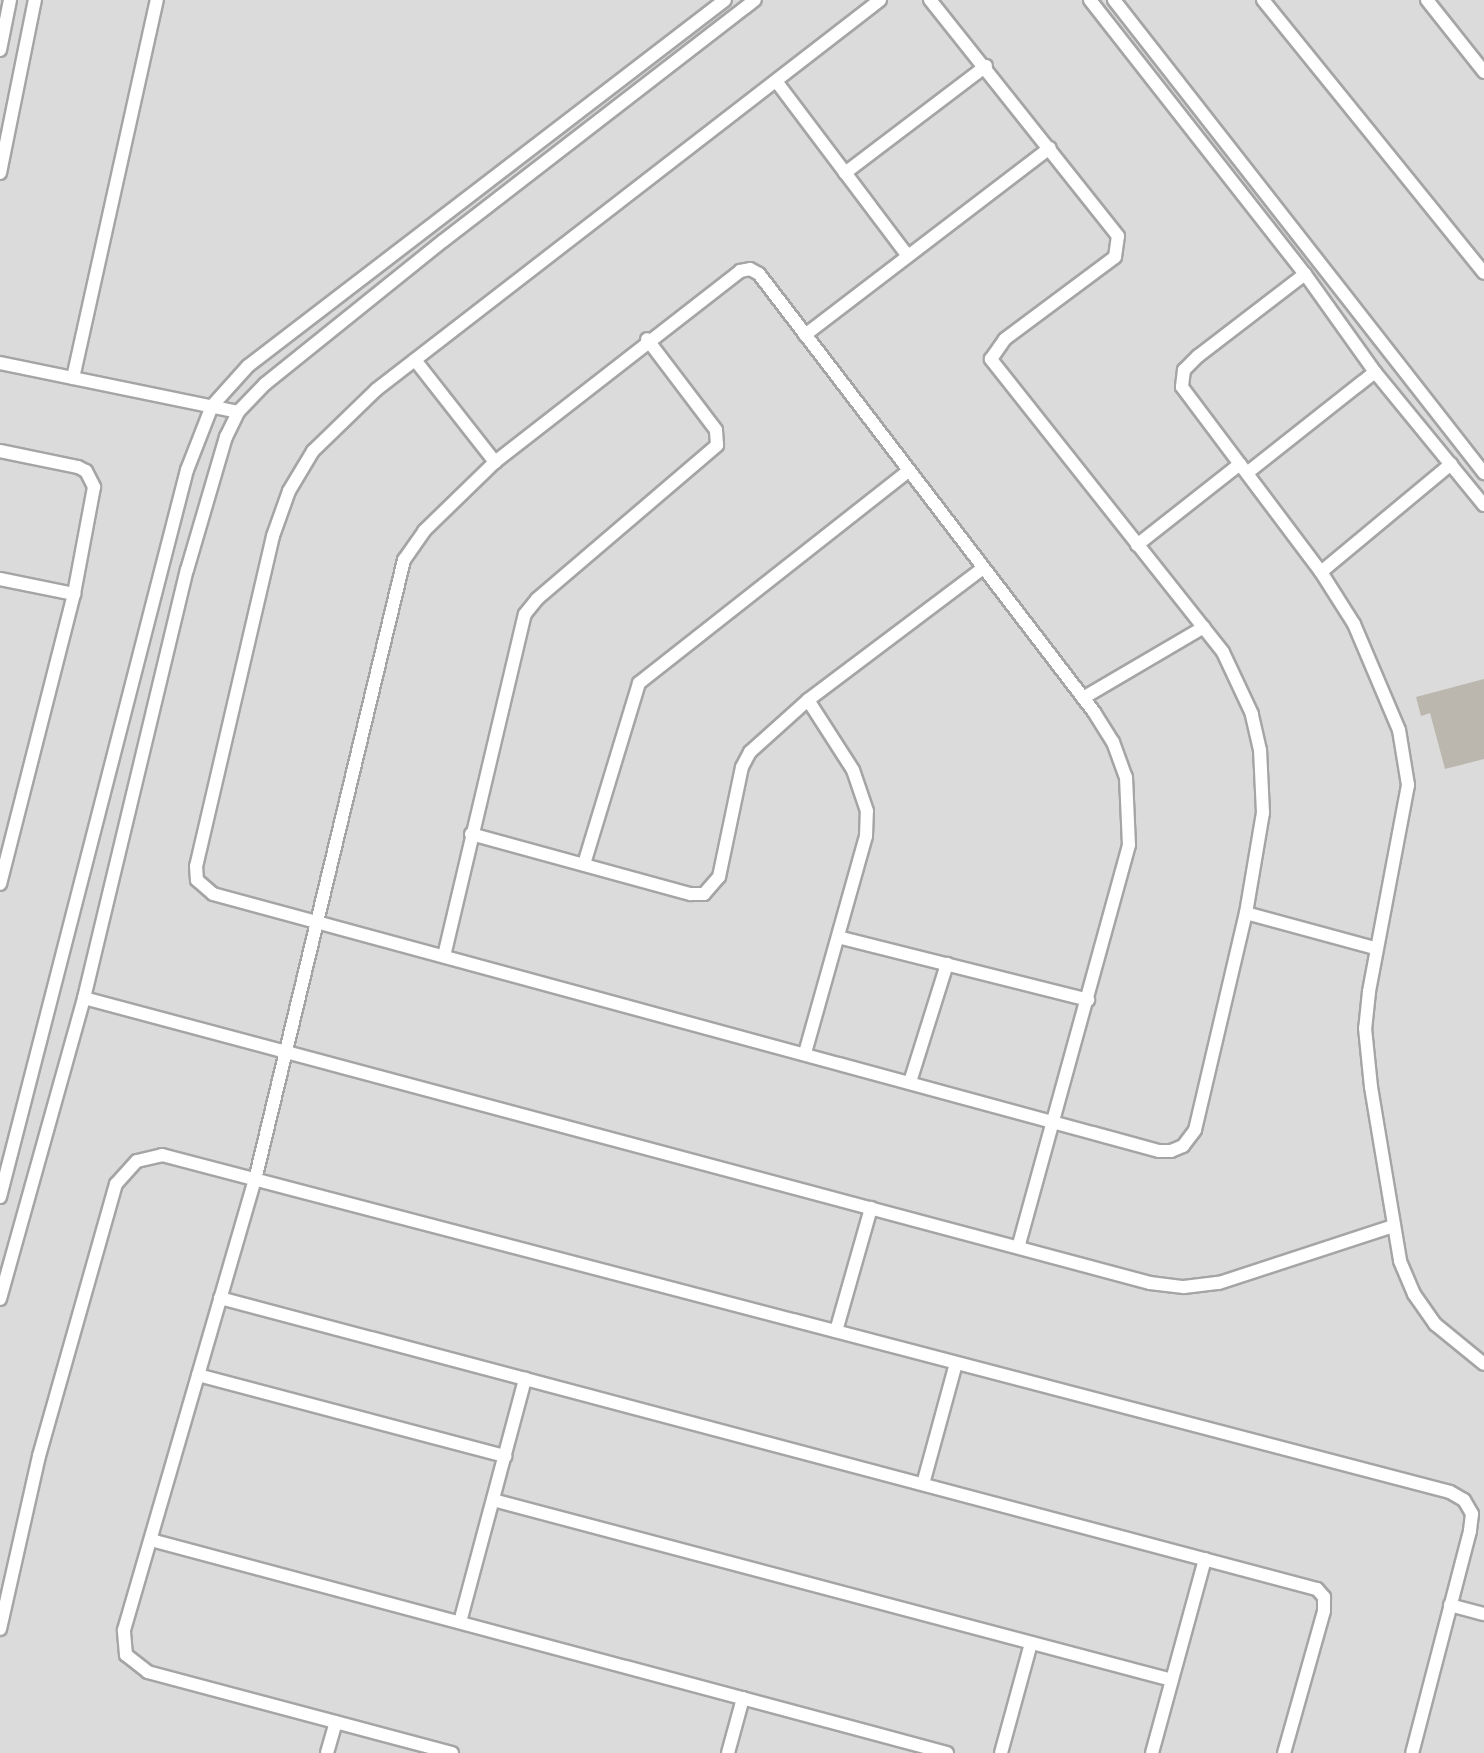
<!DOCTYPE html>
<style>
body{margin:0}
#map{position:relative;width:1484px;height:1753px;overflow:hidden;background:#efeee5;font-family:Ubuntu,sans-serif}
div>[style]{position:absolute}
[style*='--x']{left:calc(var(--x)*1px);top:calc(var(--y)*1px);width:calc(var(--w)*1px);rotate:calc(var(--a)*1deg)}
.residential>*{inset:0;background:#dcdbdb;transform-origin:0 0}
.building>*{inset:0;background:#bbb7ae}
.roads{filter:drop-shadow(2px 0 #a5a5a5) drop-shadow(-2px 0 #a5a5a5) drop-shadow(0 2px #a5a5a5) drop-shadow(0 -2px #a5a5a5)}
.street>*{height:12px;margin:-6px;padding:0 6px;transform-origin:6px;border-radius:6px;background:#fff}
span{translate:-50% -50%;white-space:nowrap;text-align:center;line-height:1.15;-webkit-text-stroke:5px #fff;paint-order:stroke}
</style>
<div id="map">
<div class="residential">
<div style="left:0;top:0;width:1484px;height:1753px"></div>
</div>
<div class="building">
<div style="clip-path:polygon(1484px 679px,1484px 759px,1445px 769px,1430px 713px,1421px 716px,1416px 697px)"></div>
</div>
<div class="roads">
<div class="street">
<div style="--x:880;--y:0;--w:637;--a:142.27"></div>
<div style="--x:376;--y:390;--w:88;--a:135.9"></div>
<div style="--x:313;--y:451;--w:47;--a:121"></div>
<div style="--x:289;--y:491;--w:48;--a:109.6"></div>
<div style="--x:273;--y:536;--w:339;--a:103.1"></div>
<div style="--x:196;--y:866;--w:14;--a:86"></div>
<div style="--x:197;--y:880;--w:21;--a:41"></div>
<div style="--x:213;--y:894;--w:980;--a:15.2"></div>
<div style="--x:1159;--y:1151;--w:12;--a:0"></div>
<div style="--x:1171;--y:1151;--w:13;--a:-23"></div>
<div style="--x:1183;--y:1146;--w:20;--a:-53"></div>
<div style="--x:1195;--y:1130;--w:223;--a:-76.8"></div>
<div style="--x:1246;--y:913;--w:101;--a:-80.4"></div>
<div style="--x:1263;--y:813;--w:63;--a:-92.7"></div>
<div style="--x:1260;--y:750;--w:37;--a:-103"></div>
<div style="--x:1252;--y:714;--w:68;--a:-115.1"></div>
<div style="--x:1223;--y:652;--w:374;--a:-128.4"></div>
<div style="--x:991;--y:359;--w:24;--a:-55"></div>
<div style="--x:1005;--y:339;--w:137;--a:-36.7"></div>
<div style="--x:1115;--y:257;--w:21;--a:-82"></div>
<div style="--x:1118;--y:236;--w:302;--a:-128.5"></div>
<div style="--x:1090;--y:0;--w:348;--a:51.9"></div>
<div style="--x:1305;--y:274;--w:120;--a:54.5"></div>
<div style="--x:1375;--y:372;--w:172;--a:50.7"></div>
<div style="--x:1114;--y:0;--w:601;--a:51.97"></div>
<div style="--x:1263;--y:0;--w:351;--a:51"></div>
<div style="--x:1427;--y:0;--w:92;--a:51.6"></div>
<div style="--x:0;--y:50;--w:51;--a:-78.7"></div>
<div style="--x:776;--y:81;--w:219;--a:53"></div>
<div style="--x:0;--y:173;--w:177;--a:-78.6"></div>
<div style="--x:845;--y:173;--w:177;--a:-37.2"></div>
<div style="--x:1305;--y:274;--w:135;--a:142.5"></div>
<div style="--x:1198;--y:356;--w:20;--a:135"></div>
<div style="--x:1184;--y:370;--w:17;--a:97"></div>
<div style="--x:1182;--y:387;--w:231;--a:53.1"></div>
<div style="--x:1321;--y:572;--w:62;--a:57.6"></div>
<div style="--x:1354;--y:624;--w:115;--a:67"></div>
<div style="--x:1399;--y:730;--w:56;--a:80.7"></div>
<div style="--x:1408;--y:785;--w:211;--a:100.7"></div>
<div style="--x:1369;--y:992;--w:36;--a:96"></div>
<div style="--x:1365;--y:1028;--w:59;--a:84.2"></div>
<div style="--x:1371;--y:1087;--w:176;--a:80.5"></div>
<div style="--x:1400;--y:1261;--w:36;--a:67"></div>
<div style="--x:1414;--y:1294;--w:37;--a:55"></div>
<div style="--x:1435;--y:1324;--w:63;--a:39.2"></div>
<div style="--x:805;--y:335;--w:308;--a:-37.4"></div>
<div style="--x:415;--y:360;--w:130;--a:51.9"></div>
<div style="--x:0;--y:363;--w:243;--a:11.6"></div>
<div style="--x:73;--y:378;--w:387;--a:-77.5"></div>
<div style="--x:0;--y:451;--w:80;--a:11.6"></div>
<div style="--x:78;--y:467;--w:9;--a:27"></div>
<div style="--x:86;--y:471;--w:18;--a:63"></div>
<div style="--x:94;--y:487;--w:109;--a:100.6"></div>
<div style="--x:74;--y:594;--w:299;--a:104.3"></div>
<div style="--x:1247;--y:473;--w:163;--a:-38.3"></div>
<div style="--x:1137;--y:545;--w:131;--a:-38.2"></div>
<div style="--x:1321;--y:572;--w:169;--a:-39.7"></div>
<div style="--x:0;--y:579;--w:76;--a:11.5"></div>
<div style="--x:1083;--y:698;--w:140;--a:-30.4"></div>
<div style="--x:471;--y:834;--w:228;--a:15.3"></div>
<div style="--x:691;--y:894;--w:13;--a:0"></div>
<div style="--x:704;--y:894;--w:23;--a:-49"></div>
<div style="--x:719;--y:877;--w:112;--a:-78.2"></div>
<div style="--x:742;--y:767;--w:17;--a:-62"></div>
<div style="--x:750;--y:752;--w:78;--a:-41.9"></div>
<div style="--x:808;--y:700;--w:218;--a:-37"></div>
<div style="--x:584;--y:864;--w:189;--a:-73.1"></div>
<div style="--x:639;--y:683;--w:342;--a:-38.2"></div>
<div style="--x:1246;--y:913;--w:134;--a:15.2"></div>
<div style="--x:838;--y:937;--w:258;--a:14.1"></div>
<div style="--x:444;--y:956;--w:351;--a:-76.7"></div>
<div style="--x:525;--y:614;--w:19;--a:-51"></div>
<div style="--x:537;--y:599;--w:237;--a:-40.5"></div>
<div style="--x:717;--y:445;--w:15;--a:-94"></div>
<div style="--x:716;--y:430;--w:114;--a:-127.2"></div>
<div style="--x:84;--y:998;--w:1103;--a:14.97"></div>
<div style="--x:1150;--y:1283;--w:34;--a:7"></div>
<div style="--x:1184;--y:1287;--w:35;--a:-7"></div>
<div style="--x:1219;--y:1283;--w:183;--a:-18.1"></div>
<div style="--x:805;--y:1053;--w:225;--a:-74.3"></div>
<div style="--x:866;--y:836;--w:25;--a:-88"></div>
<div style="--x:867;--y:811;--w:43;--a:-108.9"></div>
<div style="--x:853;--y:770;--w:83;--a:-122.7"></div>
<div style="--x:910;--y:1082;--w:124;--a:-72.6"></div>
<div style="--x:0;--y:1197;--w:751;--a:-75.58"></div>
<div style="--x:187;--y:470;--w:69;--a:-68.7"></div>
<div style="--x:212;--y:406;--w:54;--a:-48"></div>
<div style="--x:248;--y:366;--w:601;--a:-37.5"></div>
<div style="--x:220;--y:1298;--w:1135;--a:14.86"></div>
<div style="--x:1317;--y:1589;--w:11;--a:49"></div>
<div style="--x:1324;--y:1597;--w:14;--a:90"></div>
<div style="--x:1324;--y:1611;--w:148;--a:105.7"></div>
<div style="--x:0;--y:1299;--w:313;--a:-74.4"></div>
<div style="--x:84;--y:998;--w:440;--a:-76.5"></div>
<div style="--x:187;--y:570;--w:139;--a:-73.7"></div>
<div style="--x:226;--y:437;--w:28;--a:-64"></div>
<div style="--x:238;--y:412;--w:39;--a:-46"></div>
<div style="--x:265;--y:384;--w:228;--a:-38.8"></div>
<div style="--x:443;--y:241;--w:394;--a:-37.7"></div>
<div style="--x:836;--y:1331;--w:128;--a:-74.1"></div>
<div style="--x:198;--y:1375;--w:318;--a:14.8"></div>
<div style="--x:923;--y:1484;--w:125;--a:-74.7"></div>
<div style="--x:493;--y:1500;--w:702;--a:14.85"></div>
<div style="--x:151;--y:1540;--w:824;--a:14.98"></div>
<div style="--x:1450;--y:1605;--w:35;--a:15"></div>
<div style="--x:460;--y:1622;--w:252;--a:-75"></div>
<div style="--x:0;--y:1629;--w:177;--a:-77.3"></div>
<div style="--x:39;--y:1456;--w:283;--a:-74.2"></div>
<div style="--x:116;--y:1184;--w:31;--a:-48"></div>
<div style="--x:137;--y:1161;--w:26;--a:-13"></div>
<div style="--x:162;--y:1155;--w:1331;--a:14.66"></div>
<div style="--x:1450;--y:1492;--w:16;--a:30"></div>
<div style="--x:1464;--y:1500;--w:16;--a:60"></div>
<div style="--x:1472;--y:1514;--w:17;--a:97"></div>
<div style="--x:1470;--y:1531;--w:229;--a:104.6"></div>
<div style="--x:327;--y:1753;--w:32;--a:-74"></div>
<div style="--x:452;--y:1753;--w:315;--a:-165.1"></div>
<div style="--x:148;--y:1672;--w:28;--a:-142"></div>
<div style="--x:126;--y:1655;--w:25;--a:-95"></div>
<div style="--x:124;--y:1630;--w:469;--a:-73.8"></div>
<div style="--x:255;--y:1180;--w:638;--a:-76.49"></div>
<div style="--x:404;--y:560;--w:35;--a:-55"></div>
<div style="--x:424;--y:531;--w:99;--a:-44.2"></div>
<div style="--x:495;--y:462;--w:311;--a:-37.9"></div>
<div style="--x:740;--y:271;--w:10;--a:-11"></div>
<div style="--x:750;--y:269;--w:10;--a:29"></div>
<div style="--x:759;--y:274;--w:551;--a:52.59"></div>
<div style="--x:1094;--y:712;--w:36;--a:58"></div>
<div style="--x:1113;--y:742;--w:37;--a:70"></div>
<div style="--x:1126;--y:777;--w:68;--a:87.5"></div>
<div style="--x:1129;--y:845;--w:417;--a:105.4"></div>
<div style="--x:728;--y:1753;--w:57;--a:-74.7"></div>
<div style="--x:1001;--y:1753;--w:114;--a:-74.7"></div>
<div style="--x:1152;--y:1753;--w:201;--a:-74.7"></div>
</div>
</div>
</div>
